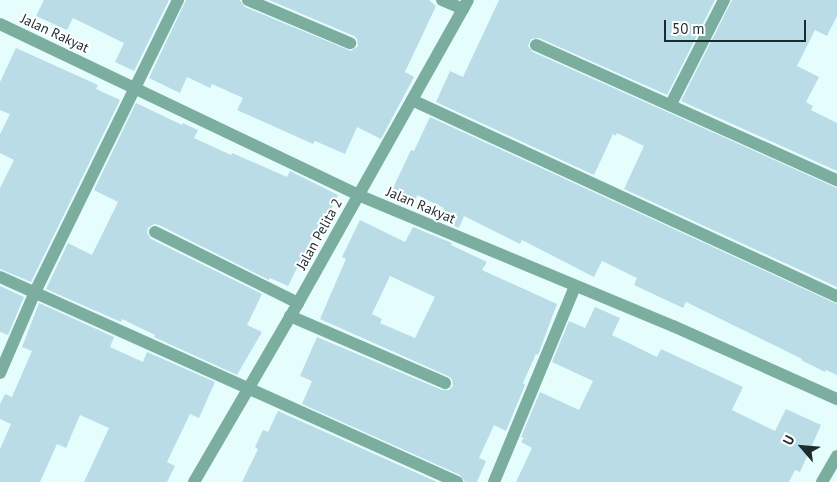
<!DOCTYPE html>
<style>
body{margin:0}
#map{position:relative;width:837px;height:482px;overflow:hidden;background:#e6fdfd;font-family:"PT Sans",sans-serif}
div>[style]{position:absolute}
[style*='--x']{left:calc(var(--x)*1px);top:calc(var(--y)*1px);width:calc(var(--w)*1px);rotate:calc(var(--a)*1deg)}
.building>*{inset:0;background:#b9dce7}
.minor>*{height:12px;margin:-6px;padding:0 6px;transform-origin:6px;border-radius:6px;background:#7cae9f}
.tertiary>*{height:12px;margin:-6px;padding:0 6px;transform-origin:6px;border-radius:6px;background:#7cae9f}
span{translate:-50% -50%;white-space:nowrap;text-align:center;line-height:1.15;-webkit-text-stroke:4px #fff;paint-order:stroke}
.street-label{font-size:14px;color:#1c2b2b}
.north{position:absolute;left:777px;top:422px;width:50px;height:50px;-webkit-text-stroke:4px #fff;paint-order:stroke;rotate:297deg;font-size:14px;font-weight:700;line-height:20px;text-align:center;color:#1c2b2b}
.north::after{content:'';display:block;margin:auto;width:18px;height:22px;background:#1c2b2b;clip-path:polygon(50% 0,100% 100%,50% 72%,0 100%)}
.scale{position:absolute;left:664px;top:20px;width:142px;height:22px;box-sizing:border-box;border:2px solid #1c2b2b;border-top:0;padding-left:6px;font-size:15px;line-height:18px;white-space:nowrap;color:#1c2b2b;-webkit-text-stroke:4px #fff;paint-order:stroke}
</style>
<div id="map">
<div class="building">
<div style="clip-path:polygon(44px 0,169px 0,134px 71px,115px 62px,124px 43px,73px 18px,67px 30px,36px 16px)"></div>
<div style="clip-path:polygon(186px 0,240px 0,245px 7px,351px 51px,358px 46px,357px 39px,354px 36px,269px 0,429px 0,436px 6px,405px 72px,414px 77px,381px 139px,357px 127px,345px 154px,315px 141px,313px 144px,237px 110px,243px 98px,212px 84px,210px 88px,187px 77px,180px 93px,149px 78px)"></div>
<div style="clip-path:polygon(499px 0,715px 0,667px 95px,539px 38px,531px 39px,528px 46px,533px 52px,837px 188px,837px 287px,624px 189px,644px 146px,617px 133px,616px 136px,613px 134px,594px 175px,436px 102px,450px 71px,463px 77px)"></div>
<div style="clip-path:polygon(732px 0,837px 0,837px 16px,827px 36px,815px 30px,797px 66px,819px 77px,806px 102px,813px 106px,811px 110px,837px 123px,837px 171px,681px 101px)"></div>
<div style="clip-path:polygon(16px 48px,98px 85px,96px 89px,120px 100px,31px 282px,0 269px,0 188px,14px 160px,0 153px,0 134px,10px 114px,0 110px,0 82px)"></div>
<div style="clip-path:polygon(136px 103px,182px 125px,183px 123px,198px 130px,194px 138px,231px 155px,232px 153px,287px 177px,290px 171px,338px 195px,324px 224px,320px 222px,288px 286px,270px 278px,269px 280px,159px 225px,154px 224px,148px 228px,147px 233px,151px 239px,262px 294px,247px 325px,262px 332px,237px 375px,154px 337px,155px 335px,122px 319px,121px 322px,46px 289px,68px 243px,92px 255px,118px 202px,94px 190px)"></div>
<div style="clip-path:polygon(430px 117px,837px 304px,837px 375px,826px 370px,825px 372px,801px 360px,802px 359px,686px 302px,683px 308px,634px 285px,637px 278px,602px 261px,594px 277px,522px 240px,520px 244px,464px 216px,459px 228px,439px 220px,444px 208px,417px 195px,416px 199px,393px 188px,411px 150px,414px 151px)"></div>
<div style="clip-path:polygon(evenodd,360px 220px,405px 242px,413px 227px,452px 243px,451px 245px,487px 262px,482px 270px,557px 304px,538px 355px,536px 354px,523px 383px,525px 385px,506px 431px,494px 425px,479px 458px,486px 461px,477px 482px,465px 482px,460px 475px,302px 404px,312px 381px,300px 376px,317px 337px,442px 390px,449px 390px,453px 386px,452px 379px,448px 376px,320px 319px,346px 259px,342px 257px,360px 220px,390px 276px,435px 297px,415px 338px,380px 323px,382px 319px,372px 314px,390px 276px)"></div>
<div style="clip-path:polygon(0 286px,24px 297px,8px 335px,0 332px)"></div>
<div style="clip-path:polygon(39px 303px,114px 337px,110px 347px,143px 362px,147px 352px,215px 382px,199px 418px,190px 414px,167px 462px,175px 466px,167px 482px,84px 482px,109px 428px,80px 415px,66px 448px,57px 444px,40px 482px,0 482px,0 449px,11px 424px,0 419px,0 404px,5px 394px,12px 397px,32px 351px,22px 347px)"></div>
<div style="clip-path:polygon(595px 307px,620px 318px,612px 335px,657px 357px,661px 349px,743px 387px,732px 410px,775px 431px,786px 409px,821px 425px,800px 472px,795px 470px,789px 482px,516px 482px,532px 448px,521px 442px,524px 438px,521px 437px,540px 392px,579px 410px,593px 381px,552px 362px,569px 321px,585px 328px)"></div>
<div style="clip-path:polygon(278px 411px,437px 482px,242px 482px,258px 449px,255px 447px,263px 430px,268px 432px)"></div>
</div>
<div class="minor">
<div style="--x:248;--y:0;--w:111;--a:22.9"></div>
<div style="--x:442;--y:0;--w:23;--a:23"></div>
<div style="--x:536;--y:45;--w:330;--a:24.2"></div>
<div style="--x:412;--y:100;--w:468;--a:24.8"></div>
<div style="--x:671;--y:104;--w:117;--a:-63"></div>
<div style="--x:155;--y:232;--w:160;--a:26.4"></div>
<div style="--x:0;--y:277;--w:501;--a:24.16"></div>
<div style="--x:290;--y:316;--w:169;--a:23.4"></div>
<div style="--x:0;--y:373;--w:88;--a:-66.6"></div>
<div style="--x:35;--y:292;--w:325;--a:-63.9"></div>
<div style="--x:194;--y:482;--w:207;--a:-59.8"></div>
<div style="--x:298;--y:303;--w:347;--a:-60.7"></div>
<div style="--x:494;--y:482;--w:212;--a:-67.5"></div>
</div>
<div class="tertiary">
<div style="--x:0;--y:24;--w:397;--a:25.5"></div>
<div style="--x:358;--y:195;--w:341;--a:22.6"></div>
<div style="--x:673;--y:326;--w:180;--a:24"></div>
<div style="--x:822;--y:482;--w:30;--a:-60"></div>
</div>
<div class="street-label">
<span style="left:55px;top:33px;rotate:25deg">Jalan Rakyat</span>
<span style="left:421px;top:205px;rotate:23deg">Jalan Rakyat</span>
<span style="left:319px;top:234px;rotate:-61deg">Jalan Pelita 2</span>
</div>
<div class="north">U</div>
<div class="scale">50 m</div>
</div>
